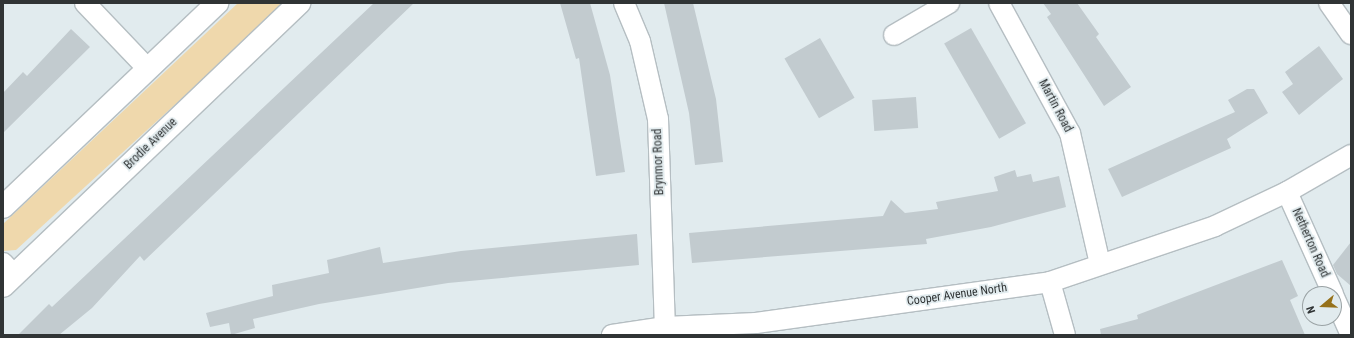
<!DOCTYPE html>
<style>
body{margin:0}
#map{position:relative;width:1354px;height:338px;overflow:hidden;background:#e1ebee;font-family:"Roboto Condensed",sans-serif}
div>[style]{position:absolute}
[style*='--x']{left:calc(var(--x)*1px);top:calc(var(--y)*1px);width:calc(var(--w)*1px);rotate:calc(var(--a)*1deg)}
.green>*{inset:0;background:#efd8ac}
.building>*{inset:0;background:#c2cbcf;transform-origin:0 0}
.roads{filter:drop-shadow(1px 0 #b5bec2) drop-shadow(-1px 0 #b5bec2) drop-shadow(0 1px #b5bec2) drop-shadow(0 -1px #b5bec2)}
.street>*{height:20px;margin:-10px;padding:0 10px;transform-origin:10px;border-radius:10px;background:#fff}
.secondary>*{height:22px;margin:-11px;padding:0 11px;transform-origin:11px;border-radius:11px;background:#fff}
span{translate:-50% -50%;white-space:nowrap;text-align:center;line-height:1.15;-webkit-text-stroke:3.5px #e1ebee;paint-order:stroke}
.street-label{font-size:12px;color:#303435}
.frame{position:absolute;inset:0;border:4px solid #303435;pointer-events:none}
.north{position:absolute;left:1302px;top:286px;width:40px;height:40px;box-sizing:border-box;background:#e1ebee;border:1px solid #9aa2a4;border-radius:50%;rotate:251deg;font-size:11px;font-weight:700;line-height:16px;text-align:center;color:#303435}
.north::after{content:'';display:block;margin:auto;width:14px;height:18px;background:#96711a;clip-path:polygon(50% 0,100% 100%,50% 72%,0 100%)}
</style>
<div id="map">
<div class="green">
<div style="clip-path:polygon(238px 3px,286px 3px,16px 250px,3px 251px,3px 224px)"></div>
</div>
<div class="building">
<div style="clip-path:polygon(374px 3px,414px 3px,144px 261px,140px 256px,92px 308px,59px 335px,18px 335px,49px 304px,52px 307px)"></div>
<div style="clip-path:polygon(560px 3px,590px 3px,610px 75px,625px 172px,596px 176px,579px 58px,576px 59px)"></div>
<div style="clip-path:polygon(664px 3px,693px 3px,716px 99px,723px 162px,695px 165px,689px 113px)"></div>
<div style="clip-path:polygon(1043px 3px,1077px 3px,1099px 34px,1096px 37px,1131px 87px,1104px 106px,1047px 17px,1051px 14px)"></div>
<div style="left:971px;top:28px;width:110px;height:31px;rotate:60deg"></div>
<div style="clip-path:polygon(71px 29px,90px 47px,3px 133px,3px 93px,23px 72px,27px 76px)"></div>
<div style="left:820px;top:38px;width:69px;height:41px;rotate:60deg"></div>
<div style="clip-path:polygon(1319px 46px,1343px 79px,1299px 115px,1282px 92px,1293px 84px,1285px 72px)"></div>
<div style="clip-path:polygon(1247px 89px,1254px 89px,1268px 113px,1227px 139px,1231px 148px,1122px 197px,1108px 169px,1235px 112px,1228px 100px)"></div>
<div style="left:916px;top:97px;width:31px;height:44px;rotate:86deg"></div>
<div style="clip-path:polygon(1015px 170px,1017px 177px,1031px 174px,1033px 182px,1059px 176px,1066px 207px,991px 227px,926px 239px,927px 244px,692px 263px,689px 233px,883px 216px,891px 200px,905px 213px,938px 209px,936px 202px,998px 191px,994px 177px)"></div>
<div style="clip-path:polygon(637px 234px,639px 265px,448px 283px,319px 304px,253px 319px,255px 328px,231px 335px,229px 323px,210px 327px,206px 313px,273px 296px,272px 285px,329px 273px,327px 260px,380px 247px,383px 263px,461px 251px)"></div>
<div style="clip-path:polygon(1351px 242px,1351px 286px,1337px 274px,1333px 265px)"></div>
<div style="clip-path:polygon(1282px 260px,1298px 296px,1290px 300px,1305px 335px,1101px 335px,1100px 329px,1138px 319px,1137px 315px)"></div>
</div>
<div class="roads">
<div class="street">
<div style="--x:85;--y:3;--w:91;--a:46.3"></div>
<div style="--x:624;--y:3;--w:41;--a:67.2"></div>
<div style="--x:640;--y:41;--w:80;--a:77"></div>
<div style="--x:658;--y:119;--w:208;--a:88.1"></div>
<div style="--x:999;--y:3;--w:148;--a:61.4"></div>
<div style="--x:1070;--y:133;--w:134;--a:77.1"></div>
<div style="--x:1329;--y:3;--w:38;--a:55"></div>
<div style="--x:894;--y:35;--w:64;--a:-30.2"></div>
<div style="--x:1287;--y:192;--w:112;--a:65.7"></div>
<div style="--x:3;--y:263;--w:16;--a:47"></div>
<div style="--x:1050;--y:282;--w:55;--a:74.2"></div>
<div style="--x:1334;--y:297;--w:42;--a:65.9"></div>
<div style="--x:612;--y:335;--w:54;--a:-8.6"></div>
<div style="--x:665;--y:327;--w:91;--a:-2.5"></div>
<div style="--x:756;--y:323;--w:297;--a:-7.9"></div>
<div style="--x:1050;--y:282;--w:174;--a:-18.7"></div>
<div style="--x:1215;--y:226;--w:80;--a:-25.3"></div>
<div style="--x:1287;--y:192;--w:74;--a:-30"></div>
</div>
<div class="secondary">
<div style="--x:3;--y:207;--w:296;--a:-43.6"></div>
<div style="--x:3;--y:286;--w:410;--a:-43.7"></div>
</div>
</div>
<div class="street-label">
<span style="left:1055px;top:106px;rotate:62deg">Martin Road</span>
<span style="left:151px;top:144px;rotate:-44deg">Brodie Avenue</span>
<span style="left:659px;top:162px;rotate:-92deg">Brynmor Road</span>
<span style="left:1310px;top:243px;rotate:66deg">Netherton Road</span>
<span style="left:957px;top:295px;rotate:-8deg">Cooper Avenue North</span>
</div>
<div class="frame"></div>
<div class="north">N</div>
</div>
